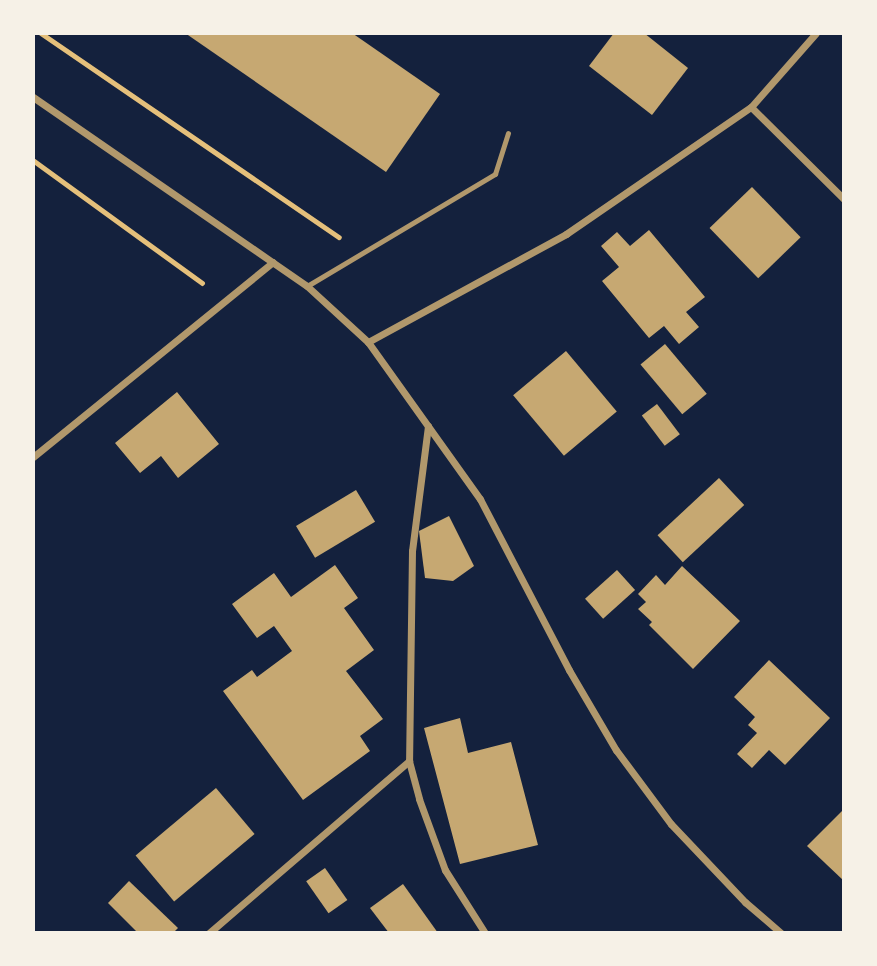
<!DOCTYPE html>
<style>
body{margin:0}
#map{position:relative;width:877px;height:966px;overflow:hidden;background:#14213d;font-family:"Crimson Pro",serif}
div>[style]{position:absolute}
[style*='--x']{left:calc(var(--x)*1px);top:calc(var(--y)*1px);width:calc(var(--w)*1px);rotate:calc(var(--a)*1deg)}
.building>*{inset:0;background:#c6a872;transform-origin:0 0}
.path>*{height:4.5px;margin:-2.25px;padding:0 2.25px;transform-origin:2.25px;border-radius:2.25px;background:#e5c07b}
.service>*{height:5px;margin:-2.5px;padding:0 2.5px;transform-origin:2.5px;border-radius:2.5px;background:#b1986c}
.minor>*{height:7px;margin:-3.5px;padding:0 3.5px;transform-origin:3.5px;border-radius:3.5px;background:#b1986c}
span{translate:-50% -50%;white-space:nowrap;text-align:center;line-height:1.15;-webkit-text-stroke:7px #f6f1e7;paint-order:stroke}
.frame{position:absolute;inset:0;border:35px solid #f6f1e7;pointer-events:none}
</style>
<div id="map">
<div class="building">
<div style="clip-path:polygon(185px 33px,352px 33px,440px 94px,386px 172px)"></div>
<div style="clip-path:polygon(614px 33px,644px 33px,688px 68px,652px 115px,589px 66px)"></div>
<div style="left:752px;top:187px;width:70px;height:59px;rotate:46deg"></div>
<div style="clip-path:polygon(649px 230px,705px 297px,686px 312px,699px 327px,679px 344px,664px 326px,649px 338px,602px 281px,619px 267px,601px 246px,617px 232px,630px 246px)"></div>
<div style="left:665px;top:344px;width:65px;height:32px;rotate:50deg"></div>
<div style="left:566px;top:351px;width:79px;height:69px;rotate:50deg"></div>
<div style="clip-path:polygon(177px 392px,219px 444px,178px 478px,161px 456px,140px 473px,115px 443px)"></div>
<div style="left:657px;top:404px;width:38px;height:19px;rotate:53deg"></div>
<div style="left:719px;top:478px;width:37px;height:84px;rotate:47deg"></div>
<div style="left:356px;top:490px;width:37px;height:70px;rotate:59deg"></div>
<div style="clip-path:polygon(449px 516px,474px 566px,453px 581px,425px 578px,419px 531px)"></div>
<div style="clip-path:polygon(335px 565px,358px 598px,344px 608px,374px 650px,346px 671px,383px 719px,360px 736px,370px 751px,303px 800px,223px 691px,252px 670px,257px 677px,292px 651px,274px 626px,257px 638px,232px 604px,274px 573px,291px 597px)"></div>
<div style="clip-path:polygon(682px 566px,740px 621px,693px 669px,649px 625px,652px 622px,638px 609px,646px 602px,638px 594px,656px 575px,665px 585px)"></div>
<div style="left:617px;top:570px;width:27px;height:43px;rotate:48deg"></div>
<div style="clip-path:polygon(769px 660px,830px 718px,785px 765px,769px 750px,752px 768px,737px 754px,757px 733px,748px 725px,755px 717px,734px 697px)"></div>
<div style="clip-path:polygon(460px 718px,468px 753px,511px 742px,538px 845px,460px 864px,424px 728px)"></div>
<div style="left:216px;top:788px;width:60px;height:105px;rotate:50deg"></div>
<div style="clip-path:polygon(844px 809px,844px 881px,807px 846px)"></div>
<div style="left:325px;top:868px;width:39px;height:23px;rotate:55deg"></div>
<div style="clip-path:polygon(129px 881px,178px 928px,173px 933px,138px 933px,108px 903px)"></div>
<div style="clip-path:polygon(403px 884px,438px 933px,389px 933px,370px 908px)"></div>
</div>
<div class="path">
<div style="--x:41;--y:33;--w:361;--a:34.4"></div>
<div style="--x:33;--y:160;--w:209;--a:36"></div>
</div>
<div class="service">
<div style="--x:307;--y:286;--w:219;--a:-30.8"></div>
<div style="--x:495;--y:174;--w:43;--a:-72.4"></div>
</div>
<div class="minor">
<div style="--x:33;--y:97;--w:333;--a:34.6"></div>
<div style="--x:307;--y:286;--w:83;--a:42.6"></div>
<div style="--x:368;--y:342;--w:193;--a:54.5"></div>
<div style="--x:480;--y:499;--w:193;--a:62.5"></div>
<div style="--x:569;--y:670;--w:93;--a:59.6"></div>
<div style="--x:616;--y:750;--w:92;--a:53.4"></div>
<div style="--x:671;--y:824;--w:108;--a:46.5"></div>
<div style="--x:745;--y:902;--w:48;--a:40.7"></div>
<div style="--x:751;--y:107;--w:131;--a:44.7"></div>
<div style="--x:368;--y:342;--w:226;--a:-28.6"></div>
<div style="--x:566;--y:234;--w:224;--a:-34.5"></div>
<div style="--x:751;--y:107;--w:98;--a:-48.7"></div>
<div style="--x:428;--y:426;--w:126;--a:97.3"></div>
<div style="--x:412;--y:551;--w:210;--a:90.8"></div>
<div style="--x:409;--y:761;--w:39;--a:75"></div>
<div style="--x:419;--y:799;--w:76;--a:69.9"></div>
<div style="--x:445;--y:870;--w:75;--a:57.6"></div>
<div style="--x:33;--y:457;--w:309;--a:-39.1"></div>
<div style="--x:209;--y:933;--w:264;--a:-40.7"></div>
</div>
<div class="frame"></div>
</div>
